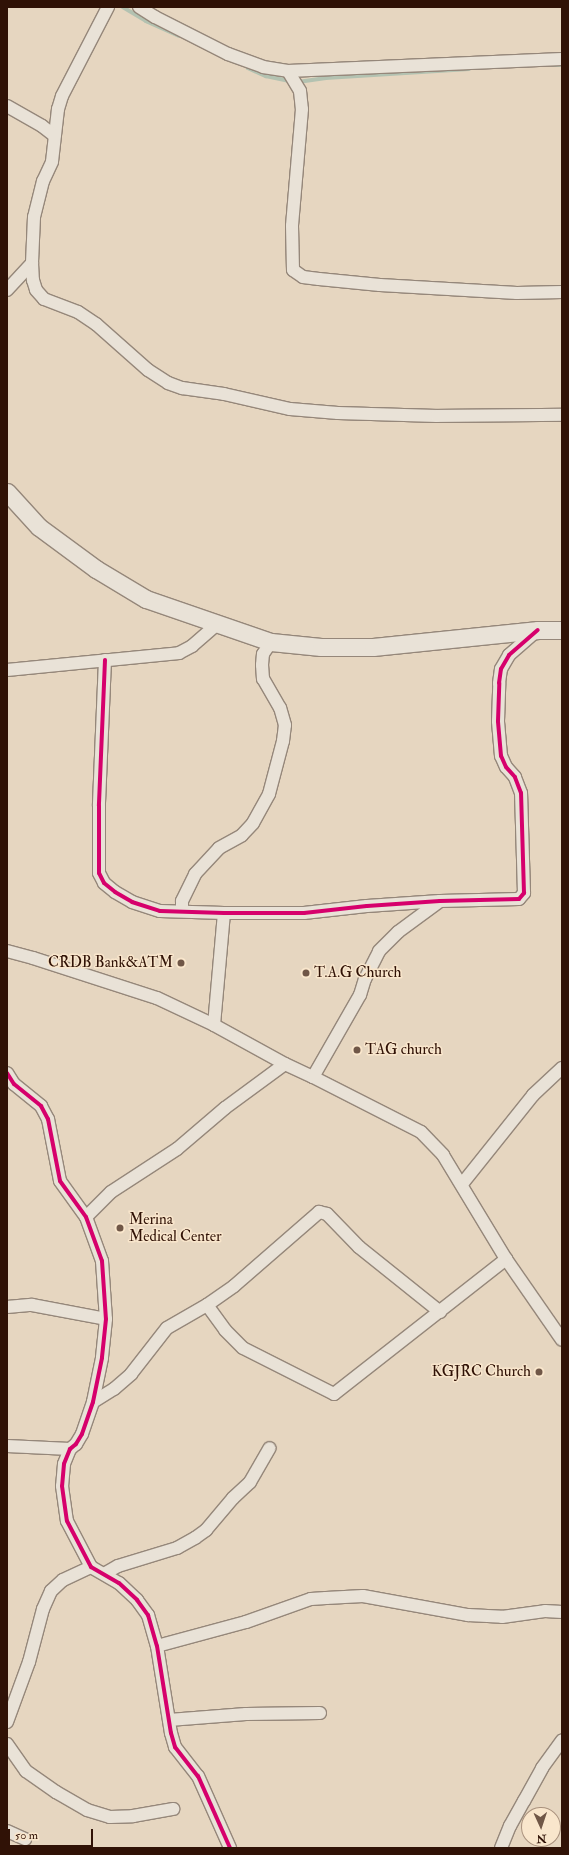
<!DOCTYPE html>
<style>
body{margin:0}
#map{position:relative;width:569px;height:1855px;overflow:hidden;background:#e6d6c0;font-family:"IM FELL Double Pica",serif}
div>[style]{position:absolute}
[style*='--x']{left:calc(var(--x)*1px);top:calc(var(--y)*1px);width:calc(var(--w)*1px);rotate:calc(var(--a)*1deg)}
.stream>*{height:3.5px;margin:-1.75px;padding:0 1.75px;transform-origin:1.75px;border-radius:1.75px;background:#b3c2b1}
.roads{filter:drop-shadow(1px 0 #95877a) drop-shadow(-1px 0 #95877a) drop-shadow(0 1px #95877a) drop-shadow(0 -1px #95877a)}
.street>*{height:12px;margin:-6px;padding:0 6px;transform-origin:6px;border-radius:6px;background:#e9e2d7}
.secondary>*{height:17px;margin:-8.5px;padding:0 8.5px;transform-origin:8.5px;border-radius:8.5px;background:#e9e2d7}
.cycleway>*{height:4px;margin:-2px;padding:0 2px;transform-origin:2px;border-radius:2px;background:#d6006c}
.dots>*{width:11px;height:11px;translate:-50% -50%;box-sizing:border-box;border:2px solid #f9e6cc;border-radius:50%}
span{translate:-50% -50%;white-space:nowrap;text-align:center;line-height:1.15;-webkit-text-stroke:3px #f9e6cc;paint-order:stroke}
.poi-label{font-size:15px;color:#301206}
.right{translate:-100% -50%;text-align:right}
.left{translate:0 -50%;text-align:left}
.frame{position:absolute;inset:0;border:8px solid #301206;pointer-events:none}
.north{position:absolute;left:521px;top:1807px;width:40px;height:40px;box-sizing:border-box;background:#f9e6cc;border:1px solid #a9917d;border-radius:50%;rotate:177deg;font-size:11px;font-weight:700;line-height:16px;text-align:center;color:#301206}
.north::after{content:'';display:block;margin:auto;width:14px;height:18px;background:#705747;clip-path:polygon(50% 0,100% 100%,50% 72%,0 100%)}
.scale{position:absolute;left:8px;top:1829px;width:85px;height:18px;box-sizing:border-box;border:2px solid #301206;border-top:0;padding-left:5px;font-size:12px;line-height:14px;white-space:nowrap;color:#301206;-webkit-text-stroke:3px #f9e6cc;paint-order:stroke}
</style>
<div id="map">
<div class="stream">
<div style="--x:123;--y:7;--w:27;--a:31"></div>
<div style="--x:146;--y:21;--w:36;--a:24"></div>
<div style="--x:553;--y:65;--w:9;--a:0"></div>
<div style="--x:248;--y:68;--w:20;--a:24"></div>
<div style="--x:266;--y:76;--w:25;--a:12"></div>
<div style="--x:298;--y:82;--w:28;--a:-8"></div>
<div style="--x:326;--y:78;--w:143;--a:-3.6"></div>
</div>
<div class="roads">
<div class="street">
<div style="--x:108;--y:7;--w:100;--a:117.3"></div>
<div style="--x:62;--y:96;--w:14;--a:107"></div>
<div style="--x:58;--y:109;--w:53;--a:96.5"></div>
<div style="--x:52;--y:162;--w:21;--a:115"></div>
<div style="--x:43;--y:181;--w:37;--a:104"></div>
<div style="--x:34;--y:217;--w:46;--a:92.5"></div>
<div style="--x:32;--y:263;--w:17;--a:87"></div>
<div style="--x:33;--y:280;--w:10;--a:73"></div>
<div style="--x:36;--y:290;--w:12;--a:48"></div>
<div style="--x:44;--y:299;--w:36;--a:21"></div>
<div style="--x:78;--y:312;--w:22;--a:34"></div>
<div style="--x:96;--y:324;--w:69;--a:41.5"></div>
<div style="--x:148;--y:370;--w:24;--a:33"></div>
<div style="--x:168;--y:383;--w:15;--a:20"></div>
<div style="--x:182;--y:388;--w:42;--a:8.1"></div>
<div style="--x:224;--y:394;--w:68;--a:12.8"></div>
<div style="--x:290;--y:409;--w:48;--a:4.8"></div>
<div style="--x:338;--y:413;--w:99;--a:1.7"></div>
<div style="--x:437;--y:416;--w:125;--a:-0.5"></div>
<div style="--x:139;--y:7;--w:19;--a:32"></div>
<div style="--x:155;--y:17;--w:82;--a:26.9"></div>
<div style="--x:228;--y:54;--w:37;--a:20"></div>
<div style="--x:263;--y:67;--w:25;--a:9"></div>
<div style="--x:288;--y:71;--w:274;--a:-2.5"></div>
<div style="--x:288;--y:71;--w:23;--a:59"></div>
<div style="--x:300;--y:91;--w:18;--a:84"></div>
<div style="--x:302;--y:109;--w:117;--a:94.9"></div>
<div style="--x:292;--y:226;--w:44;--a:88.7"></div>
<div style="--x:293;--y:270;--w:12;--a:35"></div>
<div style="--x:303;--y:277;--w:16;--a:7"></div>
<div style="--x:319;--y:279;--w:61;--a:5.6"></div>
<div style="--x:380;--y:285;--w:137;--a:3.3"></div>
<div style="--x:517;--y:293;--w:45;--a:-1.3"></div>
<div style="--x:7;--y:106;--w:40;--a:29.7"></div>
<div style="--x:42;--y:126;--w:16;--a:38"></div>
<div style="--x:7;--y:290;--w:37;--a:-47"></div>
<div style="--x:105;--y:660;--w:146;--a:92.4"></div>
<div style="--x:99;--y:806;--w:67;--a:90"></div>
<div style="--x:99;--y:873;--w:11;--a:63"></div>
<div style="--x:104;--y:883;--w:14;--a:39"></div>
<div style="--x:115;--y:892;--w:20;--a:30"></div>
<div style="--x:132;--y:902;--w:29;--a:18"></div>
<div style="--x:160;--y:911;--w:64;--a:1.8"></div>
<div style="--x:224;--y:913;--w:80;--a:0"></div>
<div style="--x:304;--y:913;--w:63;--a:-6.3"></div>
<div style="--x:367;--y:906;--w:73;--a:-3.9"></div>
<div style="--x:440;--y:901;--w:79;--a:-1.5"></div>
<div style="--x:519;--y:899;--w:8;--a:-50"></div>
<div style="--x:524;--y:893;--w:100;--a:-91.7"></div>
<div style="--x:521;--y:793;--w:17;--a:-111"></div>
<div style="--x:515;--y:777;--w:13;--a:-132"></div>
<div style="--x:506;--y:767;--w:12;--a:-114"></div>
<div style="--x:501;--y:756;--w:35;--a:-95"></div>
<div style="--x:498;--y:721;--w:38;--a:-88"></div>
<div style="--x:499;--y:683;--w:14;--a:-82"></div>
<div style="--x:501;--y:669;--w:16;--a:-60"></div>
<div style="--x:509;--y:655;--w:38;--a:-41"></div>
<div style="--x:7;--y:670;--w:173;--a:-5.6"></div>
<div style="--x:179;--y:653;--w:15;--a:-28"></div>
<div style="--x:192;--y:646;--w:32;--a:-41"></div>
<div style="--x:182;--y:911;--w:10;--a:-90"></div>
<div style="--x:182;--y:901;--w:30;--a:-64"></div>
<div style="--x:195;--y:874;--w:35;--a:-47"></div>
<div style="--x:219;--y:848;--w:26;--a:-29"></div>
<div style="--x:242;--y:835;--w:16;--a:-47"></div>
<div style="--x:253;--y:823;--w:33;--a:-61"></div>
<div style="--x:269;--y:794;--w:55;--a:-75.2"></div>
<div style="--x:283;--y:741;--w:16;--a:-83"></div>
<div style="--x:285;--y:725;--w:18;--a:-106"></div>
<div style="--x:280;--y:708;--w:34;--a:-120"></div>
<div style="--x:263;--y:679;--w:14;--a:-94"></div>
<div style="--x:262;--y:665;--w:11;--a:-85"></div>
<div style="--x:263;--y:654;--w:14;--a:-56"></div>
<div style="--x:7;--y:951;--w:27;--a:15"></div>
<div style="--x:33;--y:958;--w:130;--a:17.9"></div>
<div style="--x:157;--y:998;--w:63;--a:25.3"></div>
<div style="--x:214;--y:1025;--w:81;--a:28.8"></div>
<div style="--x:285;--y:1064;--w:31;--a:25"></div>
<div style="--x:313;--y:1077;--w:121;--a:27"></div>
<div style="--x:421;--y:1132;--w:32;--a:46"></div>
<div style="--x:443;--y:1155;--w:122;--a:58.8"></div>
<div style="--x:506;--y:1259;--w:98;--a:55.3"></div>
<div style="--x:214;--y:1025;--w:112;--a:-84.9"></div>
<div style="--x:7;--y:1073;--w:13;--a:58"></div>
<div style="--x:14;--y:1084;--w:35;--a:39"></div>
<div style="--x:41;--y:1106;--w:15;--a:62"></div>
<div style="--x:48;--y:1119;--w:63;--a:79"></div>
<div style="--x:60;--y:1181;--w:44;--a:54.2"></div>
<div style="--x:86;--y:1217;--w:47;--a:70"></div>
<div style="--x:102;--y:1261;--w:58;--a:86.1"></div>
<div style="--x:106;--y:1319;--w:39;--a:96"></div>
<div style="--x:102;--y:1358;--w:45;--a:101.6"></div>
<div style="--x:93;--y:1402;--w:34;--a:109"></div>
<div style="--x:82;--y:1434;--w:12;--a:121"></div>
<div style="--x:76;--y:1444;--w:8;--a:140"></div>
<div style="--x:70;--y:1449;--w:16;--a:112"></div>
<div style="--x:64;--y:1464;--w:22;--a:95"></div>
<div style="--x:62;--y:1486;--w:35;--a:82"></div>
<div style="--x:67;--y:1521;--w:52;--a:62.4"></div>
<div style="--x:91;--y:1567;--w:32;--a:30"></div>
<div style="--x:119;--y:1583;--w:25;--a:43"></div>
<div style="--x:137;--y:1600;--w:19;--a:54"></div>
<div style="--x:148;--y:1615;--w:32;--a:74"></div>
<div style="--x:157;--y:1646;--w:88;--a:80.9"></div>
<div style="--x:171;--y:1733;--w:15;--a:74"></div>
<div style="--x:175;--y:1747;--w:37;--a:52"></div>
<div style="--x:198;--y:1776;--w:79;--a:66"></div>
<div style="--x:313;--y:1077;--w:95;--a:-60.2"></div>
<div style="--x:360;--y:995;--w:17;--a:-73"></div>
<div style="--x:365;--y:979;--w:31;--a:-63"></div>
<div style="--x:379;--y:951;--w:27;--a:-45"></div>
<div style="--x:398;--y:932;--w:52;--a:-36.4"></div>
<div style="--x:462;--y:1184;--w:114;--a:-51.4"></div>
<div style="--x:533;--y:1095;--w:40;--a:-43"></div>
<div style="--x:86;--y:1217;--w:35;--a:-45"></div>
<div style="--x:111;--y:1192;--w:79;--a:-33.1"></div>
<div style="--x:177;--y:1149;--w:63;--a:-40.5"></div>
<div style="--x:225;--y:1108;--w:74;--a:-36.3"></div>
<div style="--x:207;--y:1305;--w:31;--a:54"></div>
<div style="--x:225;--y:1330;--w:25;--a:45"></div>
<div style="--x:243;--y:1348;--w:102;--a:26.8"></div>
<div style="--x:334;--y:1394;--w:219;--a:-38.1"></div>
<div style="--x:7;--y:1307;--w:25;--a:-5"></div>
<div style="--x:32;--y:1305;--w:75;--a:10.7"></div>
<div style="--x:93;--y:1402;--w:25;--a:-32"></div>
<div style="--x:114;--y:1389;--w:23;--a:-41"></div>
<div style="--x:131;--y:1374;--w:58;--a:-52"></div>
<div style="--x:167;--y:1328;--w:46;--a:-29.9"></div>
<div style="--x:207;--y:1305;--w:33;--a:-35"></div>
<div style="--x:234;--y:1286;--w:113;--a:-41"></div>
<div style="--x:319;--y:1212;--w:8;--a:14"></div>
<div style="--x:327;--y:1214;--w:46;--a:45.9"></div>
<div style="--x:359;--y:1247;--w:104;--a:38.7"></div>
<div style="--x:7;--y:1446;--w:63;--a:2.7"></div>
<div style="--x:104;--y:1574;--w:16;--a:-30"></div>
<div style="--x:118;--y:1566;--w:62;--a:-17"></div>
<div style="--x:177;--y:1548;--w:21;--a:-29"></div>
<div style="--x:195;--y:1538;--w:14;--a:-36"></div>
<div style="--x:206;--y:1530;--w:42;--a:-49.8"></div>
<div style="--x:233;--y:1498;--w:23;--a:-43"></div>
<div style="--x:250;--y:1482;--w:39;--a:-60"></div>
<div style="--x:157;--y:1646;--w:92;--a:-15.1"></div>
<div style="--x:246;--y:1622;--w:69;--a:-19.5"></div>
<div style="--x:311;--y:1599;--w:15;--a:-4"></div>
<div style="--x:326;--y:1598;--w:37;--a:-3"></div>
<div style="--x:363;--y:1596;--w:107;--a:10.3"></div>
<div style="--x:468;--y:1615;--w:34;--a:3"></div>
<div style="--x:502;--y:1617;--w:43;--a:-7.9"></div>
<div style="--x:545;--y:1611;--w:17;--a:3"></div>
<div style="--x:169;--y:1720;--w:77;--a:-4.5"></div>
<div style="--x:246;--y:1714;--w:74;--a:-0.8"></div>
<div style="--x:7;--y:1722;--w:64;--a:-69.9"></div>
<div style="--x:29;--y:1662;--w:55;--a:-75.2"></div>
<div style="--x:43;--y:1609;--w:20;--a:-66"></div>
<div style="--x:51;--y:1591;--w:16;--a:-43"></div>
<div style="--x:63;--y:1580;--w:31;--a:-25"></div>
<div style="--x:7;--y:1744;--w:33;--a:55"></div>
<div style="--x:26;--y:1771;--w:37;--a:35"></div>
<div style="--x:56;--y:1792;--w:36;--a:30"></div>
<div style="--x:87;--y:1810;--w:24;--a:17"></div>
<div style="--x:110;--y:1817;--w:23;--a:-2"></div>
<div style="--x:133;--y:1816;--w:41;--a:-9.9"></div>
<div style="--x:7;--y:1831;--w:20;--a:24"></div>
<div style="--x:501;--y:1848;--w:24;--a:-68"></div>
<div style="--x:510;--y:1826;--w:29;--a:-61"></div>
<div style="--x:524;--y:1801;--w:38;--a:-61"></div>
<div style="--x:542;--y:1768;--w:34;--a:-54"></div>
</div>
<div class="secondary">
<div style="--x:7;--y:492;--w:47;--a:47.6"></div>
<div style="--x:39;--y:527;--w:71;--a:36.4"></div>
<div style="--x:96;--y:569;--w:58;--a:31"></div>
<div style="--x:146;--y:599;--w:132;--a:19"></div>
<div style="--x:271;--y:642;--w:50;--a:5.7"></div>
<div style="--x:321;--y:647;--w:52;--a:0"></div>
<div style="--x:373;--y:647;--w:166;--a:-5.9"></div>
<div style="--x:538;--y:630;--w:24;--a:0"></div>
</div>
</div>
<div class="cycleway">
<div style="--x:105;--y:660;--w:146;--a:92.4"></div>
<div style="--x:99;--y:806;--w:67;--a:90"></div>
<div style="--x:99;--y:873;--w:11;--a:63"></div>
<div style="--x:104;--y:883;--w:14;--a:39"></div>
<div style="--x:115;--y:892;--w:20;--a:30"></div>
<div style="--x:132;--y:902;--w:29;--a:18"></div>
<div style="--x:160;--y:911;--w:64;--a:1.8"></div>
<div style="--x:224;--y:913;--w:80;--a:0"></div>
<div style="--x:304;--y:913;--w:63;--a:-6.3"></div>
<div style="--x:367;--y:906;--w:73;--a:-3.9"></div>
<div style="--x:440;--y:901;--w:79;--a:-1.5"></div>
<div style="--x:519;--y:899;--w:8;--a:-50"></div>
<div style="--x:524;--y:893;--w:100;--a:-91.7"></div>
<div style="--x:521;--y:793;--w:17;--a:-111"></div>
<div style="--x:515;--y:777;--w:13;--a:-132"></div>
<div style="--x:506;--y:767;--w:12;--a:-114"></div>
<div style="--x:501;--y:756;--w:35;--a:-95"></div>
<div style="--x:498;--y:721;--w:38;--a:-88"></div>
<div style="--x:499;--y:683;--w:14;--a:-82"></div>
<div style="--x:501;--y:669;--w:16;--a:-60"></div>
<div style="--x:509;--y:655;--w:38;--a:-41"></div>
<div style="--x:7;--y:1073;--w:13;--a:58"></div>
<div style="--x:14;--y:1084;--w:35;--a:39"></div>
<div style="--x:41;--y:1106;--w:15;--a:62"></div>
<div style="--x:48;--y:1119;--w:63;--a:79"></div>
<div style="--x:60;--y:1181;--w:44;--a:54.2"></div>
<div style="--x:86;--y:1217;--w:47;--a:70"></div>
<div style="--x:102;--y:1261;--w:58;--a:86.1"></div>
<div style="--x:106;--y:1319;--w:39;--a:96"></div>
<div style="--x:102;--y:1358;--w:45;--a:101.6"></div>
<div style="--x:93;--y:1402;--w:34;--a:109"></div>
<div style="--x:82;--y:1434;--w:12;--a:121"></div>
<div style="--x:76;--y:1444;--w:8;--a:140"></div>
<div style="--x:70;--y:1449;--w:16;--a:112"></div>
<div style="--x:64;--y:1464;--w:22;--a:95"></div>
<div style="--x:62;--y:1486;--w:35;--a:82"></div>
<div style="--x:67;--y:1521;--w:52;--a:62.4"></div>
<div style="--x:91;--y:1567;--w:32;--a:30"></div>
<div style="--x:119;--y:1583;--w:25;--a:43"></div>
<div style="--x:137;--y:1600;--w:19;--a:54"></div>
<div style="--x:148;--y:1615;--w:32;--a:74"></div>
<div style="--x:157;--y:1646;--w:88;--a:80.9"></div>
<div style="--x:171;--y:1733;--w:15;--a:74"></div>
<div style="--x:175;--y:1747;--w:37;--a:52"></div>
<div style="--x:198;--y:1776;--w:79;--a:66"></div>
</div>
<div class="dots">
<div style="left:181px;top:963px;background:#705747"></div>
<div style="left:306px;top:973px;background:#705747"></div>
<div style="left:357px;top:1050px;background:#705747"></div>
<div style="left:120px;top:1228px;background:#705747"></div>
<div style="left:539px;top:1372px;background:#705747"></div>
</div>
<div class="poi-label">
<span class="right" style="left:173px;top:963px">CRDB Bank&amp;ATM</span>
<span class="left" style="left:314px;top:973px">T.A.G Church</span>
<span class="left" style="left:365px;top:1050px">TAG church</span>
<span class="left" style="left:129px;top:1228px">Merina<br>Medical Center</span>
<span class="right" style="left:531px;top:1372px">KGJRC Church</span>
</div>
<div class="frame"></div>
<div class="north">N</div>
<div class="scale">50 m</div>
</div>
